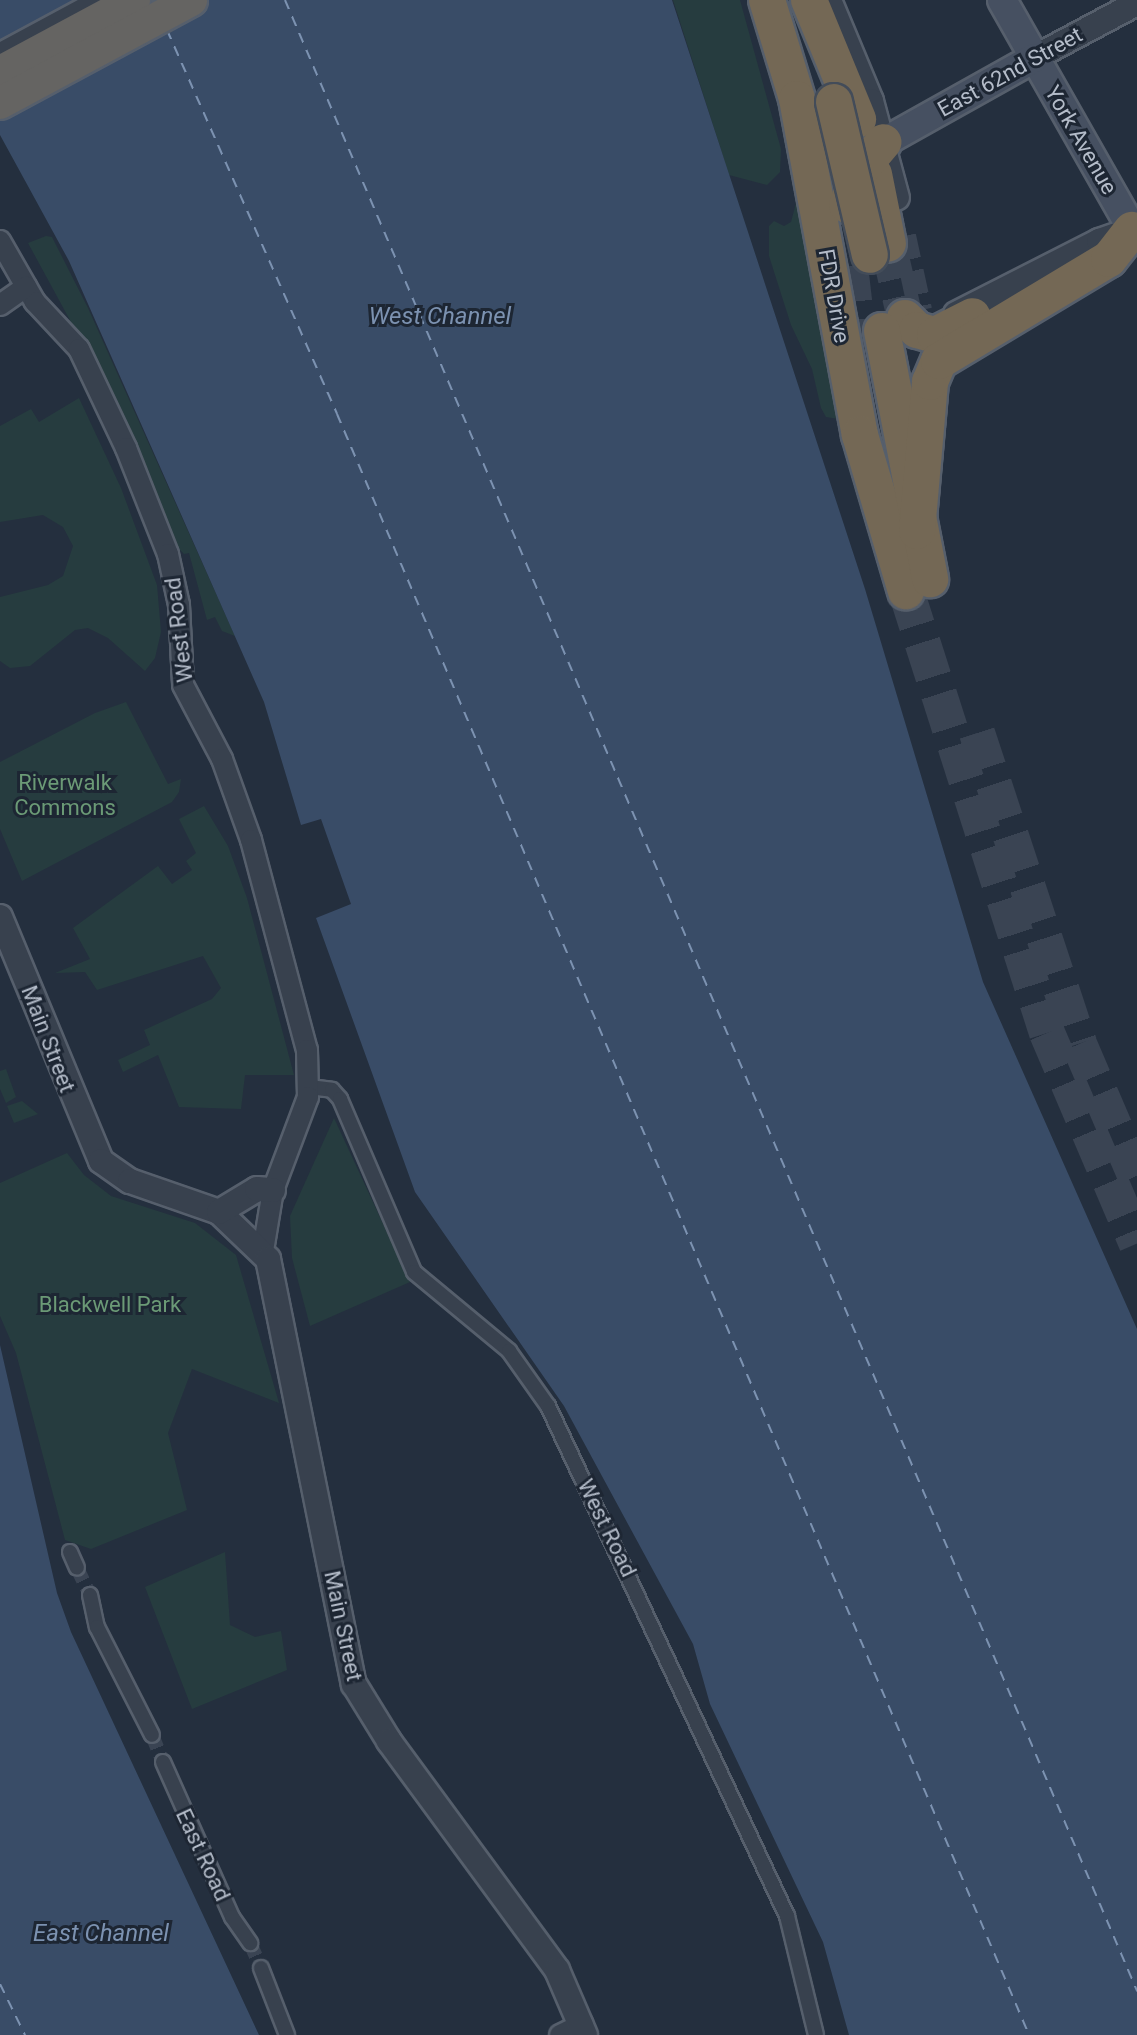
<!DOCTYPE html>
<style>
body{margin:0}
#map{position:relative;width:1137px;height:2035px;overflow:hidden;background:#242f3e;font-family:Roboto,sans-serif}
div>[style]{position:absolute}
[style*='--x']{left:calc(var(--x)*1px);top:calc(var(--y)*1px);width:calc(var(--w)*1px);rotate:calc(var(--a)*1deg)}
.green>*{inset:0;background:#263c3f}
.water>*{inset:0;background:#394c67}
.ferry>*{height:2px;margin-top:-1px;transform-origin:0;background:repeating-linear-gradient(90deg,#7c92b1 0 10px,transparent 0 18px)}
.pedestrian-tunnel>*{height:14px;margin-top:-7px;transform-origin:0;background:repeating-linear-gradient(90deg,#3a4453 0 14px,transparent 0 21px)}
.tertiary-tunnel>*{height:24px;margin-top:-12px;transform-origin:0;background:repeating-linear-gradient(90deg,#3a4453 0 24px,transparent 0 36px)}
.motorway-tunnel>*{height:36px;margin-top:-18px;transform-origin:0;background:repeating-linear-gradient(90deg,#3a4453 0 36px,transparent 0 54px)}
.roads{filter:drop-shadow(2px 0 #565f6c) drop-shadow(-2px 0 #565f6c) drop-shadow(0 2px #565f6c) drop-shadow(0 -2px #565f6c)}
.pedestrian>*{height:14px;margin:-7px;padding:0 7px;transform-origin:7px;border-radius:7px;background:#38414e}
.minor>*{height:20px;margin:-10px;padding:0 10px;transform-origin:10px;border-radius:10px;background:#38414e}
.tertiary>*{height:24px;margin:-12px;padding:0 12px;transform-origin:12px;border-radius:12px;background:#38414e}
.secondary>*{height:28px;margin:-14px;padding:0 14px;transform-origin:14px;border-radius:14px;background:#465061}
.trunk>*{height:32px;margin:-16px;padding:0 16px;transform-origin:16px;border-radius:16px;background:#656462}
.motorway>*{height:36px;margin:-18px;padding:0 18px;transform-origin:18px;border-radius:18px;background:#746855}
.bridges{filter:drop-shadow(2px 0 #434c59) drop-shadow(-2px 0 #434c59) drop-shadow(0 2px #434c59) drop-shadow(0 -2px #434c59)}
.motorway-bridge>*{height:36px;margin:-18px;padding:0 18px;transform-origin:18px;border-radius:18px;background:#746855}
span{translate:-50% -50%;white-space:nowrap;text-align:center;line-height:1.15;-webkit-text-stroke:6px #1d2633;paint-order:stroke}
.street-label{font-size:22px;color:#b4bcc9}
.park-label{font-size:22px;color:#6b9a76}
.water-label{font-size:24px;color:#7c92b1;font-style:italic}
</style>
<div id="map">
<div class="green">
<div style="clip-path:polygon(673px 0,740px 0,781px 149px,780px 172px,767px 185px,729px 175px)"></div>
<div style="clip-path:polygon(803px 199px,845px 420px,826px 417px,821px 408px,812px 369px,791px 325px,769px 256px,769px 226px,774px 221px,784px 226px,791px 222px,796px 203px)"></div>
<div style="clip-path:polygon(46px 236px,52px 237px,88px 308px,235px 636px,222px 631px,215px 617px,207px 620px,189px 553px,184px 554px,168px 537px,103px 381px,28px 243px)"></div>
<div style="clip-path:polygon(79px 398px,121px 488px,157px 585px,161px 632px,155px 658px,145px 671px,108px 638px,88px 628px,75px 630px,30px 666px,10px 668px,0 661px,0 597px,48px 585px,63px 576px,73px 546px,63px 527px,43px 515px,0 522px,0 426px,31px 409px,39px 422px)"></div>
<div style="clip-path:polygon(126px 702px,168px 784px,181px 779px,179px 792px,172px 802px,22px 881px,0 829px,0 762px,95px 713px)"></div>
<div style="clip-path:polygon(204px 806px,228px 846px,247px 898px,294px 1075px,245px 1075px,241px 1109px,179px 1107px,158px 1055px,123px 1072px,118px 1060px,150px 1045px,144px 1030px,212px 999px,221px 988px,203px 956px,97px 990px,85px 972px,55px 973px,90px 959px,73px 928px,158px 866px,172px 884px,192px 870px,186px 861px,196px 853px,179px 819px)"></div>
<div style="clip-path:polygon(6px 1069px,16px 1097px,6px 1103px,0 1089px,0 1071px)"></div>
<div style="clip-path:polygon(22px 1101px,38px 1114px,14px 1123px,7px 1106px)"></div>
<div style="clip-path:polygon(334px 1118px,410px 1282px,310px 1326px,292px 1258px,290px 1216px)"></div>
<div style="clip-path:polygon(67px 1153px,84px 1175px,111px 1196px,195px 1223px,236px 1255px,279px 1403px,192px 1369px,168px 1433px,187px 1510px,91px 1549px,65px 1540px,16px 1353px,0 1316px,0 1183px)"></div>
<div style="clip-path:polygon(225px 1552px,230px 1625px,255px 1637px,281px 1631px,287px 1670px,192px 1709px,145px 1587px)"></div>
</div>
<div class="water">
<div style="clip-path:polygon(0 0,672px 0,865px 589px,983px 982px,1137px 1329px,1137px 2035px,849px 2035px,823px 1942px,710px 1704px,693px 1644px,564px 1406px,415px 1192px,316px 918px,351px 904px,321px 819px,301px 825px,264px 702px,69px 261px,0 135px)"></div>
<div style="clip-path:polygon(0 1345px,57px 1593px,71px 1632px,259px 2035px,0 2035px)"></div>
</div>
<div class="ferry">
<div style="--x:285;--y:0;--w:2166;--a:66.83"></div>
<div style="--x:167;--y:30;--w:420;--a:66.1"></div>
<div style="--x:337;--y:414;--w:1763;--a:66.88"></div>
<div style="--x:0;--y:1984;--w:57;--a:63.9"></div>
</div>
<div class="pedestrian-tunnel">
<div style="--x:77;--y:1568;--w:30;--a:64"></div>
<div style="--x:152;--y:1735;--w:29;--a:68"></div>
<div style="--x:250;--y:1943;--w:27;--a:66"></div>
</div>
<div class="tertiary-tunnel">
<div style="--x:904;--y:236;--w:76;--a:77.8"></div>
</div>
<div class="motorway-tunnel">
<div style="--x:888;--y:244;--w:76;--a:77.1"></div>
<div style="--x:850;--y:266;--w:79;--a:83.4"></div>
<div style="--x:906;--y:591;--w:464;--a:72.3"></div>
<div style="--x:1047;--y:1033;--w:229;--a:66.9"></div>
<div style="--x:977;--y:733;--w:327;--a:71.8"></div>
<div style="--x:1079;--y:1044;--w:147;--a:66.8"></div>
</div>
<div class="roads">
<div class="pedestrian">
<div style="--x:0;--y:50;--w:106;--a:-28.3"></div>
<div style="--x:309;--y:1087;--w:23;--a:7"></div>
<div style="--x:332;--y:1090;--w:12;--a:48"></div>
<div style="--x:340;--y:1099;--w:188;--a:66.8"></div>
<div style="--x:414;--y:1272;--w:124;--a:39.7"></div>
<div style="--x:509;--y:1351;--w:67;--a:54.7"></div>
<div style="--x:548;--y:1406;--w:563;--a:64.89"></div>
<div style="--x:787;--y:1916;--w:122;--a:76.3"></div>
<div style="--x:70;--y:1552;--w:17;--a:66"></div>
<div style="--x:90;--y:1595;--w:33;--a:78"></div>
<div style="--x:97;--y:1627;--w:121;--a:63"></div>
<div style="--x:163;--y:1762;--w:170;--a:66"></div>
<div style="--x:232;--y:1917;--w:32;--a:55"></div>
<div style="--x:261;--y:1968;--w:72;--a:68.8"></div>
</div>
<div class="minor">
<div style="--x:0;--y:241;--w:70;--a:60.2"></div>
<div style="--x:35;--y:302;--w:64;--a:46.9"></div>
<div style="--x:79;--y:349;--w:110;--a:64.6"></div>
<div style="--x:126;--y:448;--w:114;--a:68.4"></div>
<div style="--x:168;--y:554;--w:52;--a:77.8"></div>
<div style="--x:179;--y:605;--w:80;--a:87.1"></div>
<div style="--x:183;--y:685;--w:84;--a:62.2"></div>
<div style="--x:222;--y:759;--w:86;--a:70.3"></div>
<div style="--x:251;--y:840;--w:217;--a:75.1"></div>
<div style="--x:307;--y:1050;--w:47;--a:88.8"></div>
<div style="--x:308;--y:1097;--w:99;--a:110.6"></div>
<div style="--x:273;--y:1190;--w:62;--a:99.3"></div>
<div style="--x:0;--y:305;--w:32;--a:-35"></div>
<div style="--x:560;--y:2035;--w:25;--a:-26"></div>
</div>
<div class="tertiary">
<div style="--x:829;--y:0;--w:109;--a:67.4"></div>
<div style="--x:871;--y:101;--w:100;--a:75"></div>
<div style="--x:1034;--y:58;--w:117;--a:-28.1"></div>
<div style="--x:956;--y:314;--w:161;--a:-27"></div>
<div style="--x:1099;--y:241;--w:34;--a:-19"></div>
<div style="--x:0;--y:917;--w:264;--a:67.5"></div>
<div style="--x:101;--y:1161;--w:35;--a:35"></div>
<div style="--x:130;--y:1181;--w:94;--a:19.2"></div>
<div style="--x:219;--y:1212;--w:68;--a:43.8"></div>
<div style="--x:268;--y:1259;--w:434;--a:78.6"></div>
<div style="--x:354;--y:1684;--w:67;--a:58.4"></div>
<div style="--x:389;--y:1741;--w:284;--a:53.7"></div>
<div style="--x:557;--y:1970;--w:71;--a:66.7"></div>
<div style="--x:219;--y:1212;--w:44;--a:-31.2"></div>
<div style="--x:257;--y:1189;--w:16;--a:4"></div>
</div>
<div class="secondary">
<div style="--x:1002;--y:0;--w:274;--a:60.4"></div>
<div style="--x:884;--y:142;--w:172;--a:-29.2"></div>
</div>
<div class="trunk">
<div style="--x:0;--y:72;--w:152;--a:-28.2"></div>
<div style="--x:0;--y:103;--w:217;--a:-28.3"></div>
</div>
<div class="motorway">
<div style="--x:767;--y:0;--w:103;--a:73.1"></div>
<div style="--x:797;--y:99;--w:342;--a:79.4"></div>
<div style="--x:860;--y:435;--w:163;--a:73.6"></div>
<div style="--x:809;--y:0;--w:129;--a:67.6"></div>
<div style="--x:874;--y:174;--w:71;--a:78.7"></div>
<div style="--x:847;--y:205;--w:39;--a:-69"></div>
<div style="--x:861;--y:169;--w:35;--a:-50"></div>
<div style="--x:905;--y:318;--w:17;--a:45"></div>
<div style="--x:917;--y:330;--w:19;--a:16"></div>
<div style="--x:935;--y:335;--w:42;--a:-26.6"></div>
<div style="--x:882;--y:331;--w:253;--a:79"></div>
<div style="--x:917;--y:531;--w:150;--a:-85"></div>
<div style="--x:930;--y:382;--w:23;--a:-67"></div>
<div style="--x:939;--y:361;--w:198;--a:-31"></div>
<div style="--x:1109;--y:259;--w:37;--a:-52"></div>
</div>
</div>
<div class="bridges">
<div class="motorway-bridge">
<div style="--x:834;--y:102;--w:157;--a:76.8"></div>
</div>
</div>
<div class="street-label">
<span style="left:1010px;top:72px;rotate:-29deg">East 62nd Street</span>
<span style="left:1081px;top:140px;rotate:60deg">York Avenue</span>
<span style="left:834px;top:296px;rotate:80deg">FDR Drive</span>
<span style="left:179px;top:630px;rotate:-97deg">West Road</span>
<span style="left:48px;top:1039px;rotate:69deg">Main Street</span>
<span style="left:607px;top:1528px;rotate:64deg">West Road</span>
<span style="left:343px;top:1626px;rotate:78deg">Main Street</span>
<span style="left:203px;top:1855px;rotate:65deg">East Road</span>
</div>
<div class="park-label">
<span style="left:65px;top:795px">Riverwalk<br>Commons</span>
<span style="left:110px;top:1305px">Blackwell Park</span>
</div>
<div class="water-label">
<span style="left:440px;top:317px">West Channel</span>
<span style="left:101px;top:1934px">East Channel</span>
</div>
</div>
